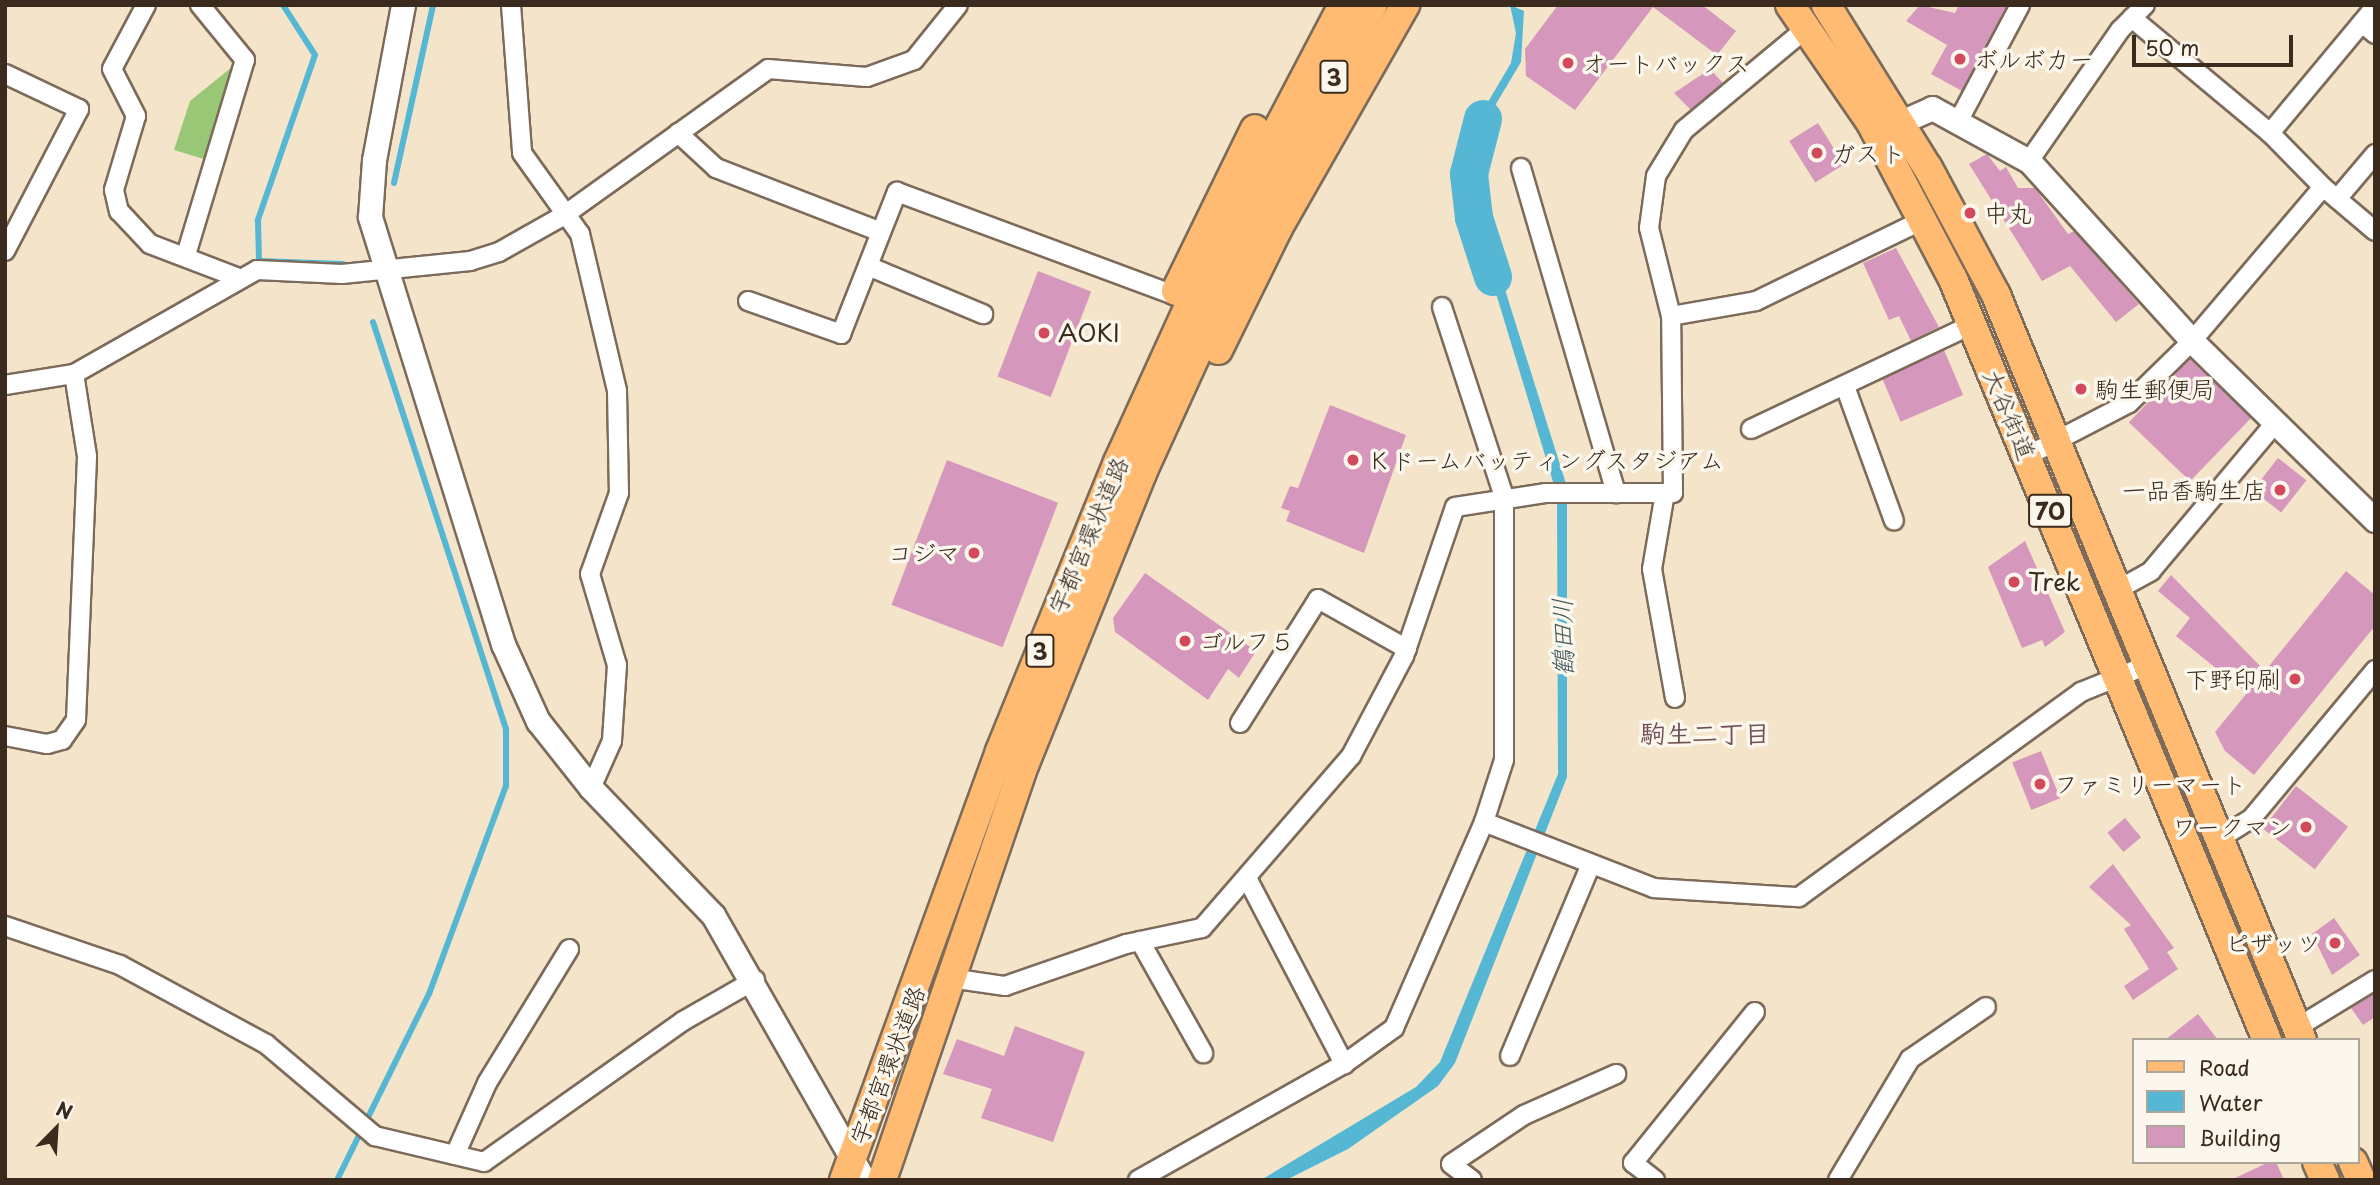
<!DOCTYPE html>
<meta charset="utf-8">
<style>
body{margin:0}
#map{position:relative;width:2380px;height:1185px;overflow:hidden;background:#f4e4ca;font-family:"Playpen Sans","Klee One",sans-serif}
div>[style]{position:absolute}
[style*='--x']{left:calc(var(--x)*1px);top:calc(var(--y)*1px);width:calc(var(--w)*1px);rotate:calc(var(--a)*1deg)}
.green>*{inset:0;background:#99c775}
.water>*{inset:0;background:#56b7d4}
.stream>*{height:6px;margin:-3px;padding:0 3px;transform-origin:3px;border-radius:3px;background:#56b7d4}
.river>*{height:38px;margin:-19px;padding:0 19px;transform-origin:19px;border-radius:19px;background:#56b7d4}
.building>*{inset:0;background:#d598bc;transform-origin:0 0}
.roads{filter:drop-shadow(2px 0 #7c6b5a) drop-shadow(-2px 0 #7c6b5a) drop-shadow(0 2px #7c6b5a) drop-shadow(0 -2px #7c6b5a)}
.minor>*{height:18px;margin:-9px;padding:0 9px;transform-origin:9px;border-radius:9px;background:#fff}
.tertiary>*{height:23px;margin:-11.5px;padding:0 11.5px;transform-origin:11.5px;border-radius:11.5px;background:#fff}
.primary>*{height:28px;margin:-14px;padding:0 14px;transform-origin:14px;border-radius:14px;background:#ffbb71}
.dots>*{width:19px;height:19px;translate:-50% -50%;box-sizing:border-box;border:4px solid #fbf7ec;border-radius:50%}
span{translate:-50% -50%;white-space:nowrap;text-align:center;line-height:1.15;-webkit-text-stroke:7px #fbf7ec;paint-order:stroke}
.shield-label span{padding:2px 5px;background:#fbf7ec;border:2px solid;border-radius:5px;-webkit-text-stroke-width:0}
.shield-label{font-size:23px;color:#3b2a1e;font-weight:700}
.poi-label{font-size:24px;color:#3b2a1e}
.left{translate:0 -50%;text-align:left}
.right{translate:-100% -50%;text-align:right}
.street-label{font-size:24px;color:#3b2a1e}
.water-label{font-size:26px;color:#445b5e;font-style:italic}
.neighbourhood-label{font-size:26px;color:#715055;font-weight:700}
.frame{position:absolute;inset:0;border:7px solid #3b2a1e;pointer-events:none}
.legend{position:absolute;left:2132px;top:1038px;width:228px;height:126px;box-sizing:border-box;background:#fbf7ec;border:2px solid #aea59a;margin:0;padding:9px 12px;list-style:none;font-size:21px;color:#3b2a1e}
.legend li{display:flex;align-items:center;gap:14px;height:35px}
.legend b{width:35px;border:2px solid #aea59a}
.north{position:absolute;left:21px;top:1094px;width:70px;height:70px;-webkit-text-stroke:5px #fbf7ec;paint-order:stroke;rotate:24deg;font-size:19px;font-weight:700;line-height:28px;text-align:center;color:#3b2a1e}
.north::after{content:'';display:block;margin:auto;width:24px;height:32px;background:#3b2a1e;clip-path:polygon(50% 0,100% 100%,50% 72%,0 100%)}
.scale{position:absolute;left:2132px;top:35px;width:161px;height:32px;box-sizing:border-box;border:4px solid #3b2a1e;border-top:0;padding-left:9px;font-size:21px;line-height:24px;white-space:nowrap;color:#3b2a1e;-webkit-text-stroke:5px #fbf7ec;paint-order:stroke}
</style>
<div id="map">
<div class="green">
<div style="clip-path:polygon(232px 67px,204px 159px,174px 150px,190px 101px)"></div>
</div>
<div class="water">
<div style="clip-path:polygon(1510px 5px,1524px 11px,1521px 62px,1490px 114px,1477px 164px,1486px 229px,1567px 487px,1567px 777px,1455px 1063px,1438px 1086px,1348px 1149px,1286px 1180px,1261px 1180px,1416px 1087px,1440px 1062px,1558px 774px,1557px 495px,1478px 234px,1469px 154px,1479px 117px,1511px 63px,1516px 33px)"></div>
</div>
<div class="stream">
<div style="--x:283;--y:5;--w:59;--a:57.4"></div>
<div style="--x:315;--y:55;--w:175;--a:109.1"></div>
<div style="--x:258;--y:220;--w:41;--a:88.6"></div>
<div style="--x:259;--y:261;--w:84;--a:2"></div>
<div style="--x:394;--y:183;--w:182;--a:-77.6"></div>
<div style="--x:337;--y:1180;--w:208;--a:-63.7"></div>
<div style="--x:429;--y:994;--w:222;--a:-69.7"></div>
<div style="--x:506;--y:786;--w:57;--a:-90"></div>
<div style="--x:506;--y:729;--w:428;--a:-108.1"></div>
</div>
<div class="river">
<div style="--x:1483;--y:119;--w:57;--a:104.3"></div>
<div style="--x:1469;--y:174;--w:44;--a:83.5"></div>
<div style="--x:1474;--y:218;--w:62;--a:72.1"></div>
</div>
<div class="building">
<div style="clip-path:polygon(1558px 5px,1702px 5px,1736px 31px,1717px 55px,1653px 7px,1575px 110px,1526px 76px,1525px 49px)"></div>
<div style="clip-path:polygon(1920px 5px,1955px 13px,1959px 5px,2007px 5px,1962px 91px,1931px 74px,1947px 45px,1906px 21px)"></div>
<div style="clip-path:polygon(1710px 69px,1723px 83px,1691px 110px,1674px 93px)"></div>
<div style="left:1818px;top:123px;width:49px;height:34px;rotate:58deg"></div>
<div style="clip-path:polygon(1987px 154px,2000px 171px,2006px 167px,2018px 188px,2035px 188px,2068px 234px,2074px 231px,2139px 304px,2116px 322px,2070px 266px,2042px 281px,1969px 164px)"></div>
<div style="clip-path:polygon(1896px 248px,1939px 327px,1911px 341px,1899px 316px,1889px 320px,1863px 263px)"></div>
<div style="left:1038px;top:271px;width:57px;height:113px;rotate:21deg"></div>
<div style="left:1944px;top:350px;width:49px;height:68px;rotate:67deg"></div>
<div style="left:2190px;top:359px;width:85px;height:88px;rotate:44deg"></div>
<div style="clip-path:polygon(1330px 405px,1406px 435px,1364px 553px,1286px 521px,1290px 511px,1281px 508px,1290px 486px,1298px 488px)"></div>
<div style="left:2278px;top:458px;width:36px;height:41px;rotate:38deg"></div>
<div style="left:947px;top:460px;width:119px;height:155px;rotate:21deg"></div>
<div style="clip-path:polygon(2025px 541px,2065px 632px,2045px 647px,2042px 640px,2022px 648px,1988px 567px)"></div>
<div style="clip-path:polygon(2346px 571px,2375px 595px,2375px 626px,2254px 775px,2225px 751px,2215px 732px,2247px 693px,2176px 636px,2190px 618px,2158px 591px,2171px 575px,2265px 671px)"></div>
<div style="clip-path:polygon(1145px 573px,1256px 651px,1239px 678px,1228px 669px,1208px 700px,1115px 632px,1113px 618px)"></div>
<div style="left:2041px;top:751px;width:51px;height:31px;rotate:68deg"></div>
<div style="left:2296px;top:786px;width:66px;height:54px;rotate:38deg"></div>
<div style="left:2125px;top:818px;width:25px;height:23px;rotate:50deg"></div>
<div style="clip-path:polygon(2113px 864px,2174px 948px,2167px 952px,2178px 969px,2133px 1000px,2124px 986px,2149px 969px,2124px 929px,2131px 925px,2089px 887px)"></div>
<div style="clip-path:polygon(2334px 918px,2360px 955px,2332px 975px,2312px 934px)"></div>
<div style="clip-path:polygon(2375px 993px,2375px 1017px,2363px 1025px,2351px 1008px)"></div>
<div style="clip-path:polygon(2198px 1014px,2218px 1040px,2165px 1040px)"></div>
<div style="clip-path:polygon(1015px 1026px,1085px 1052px,1053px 1142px,981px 1118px,992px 1089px,943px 1074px,957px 1039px,1004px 1056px)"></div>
<div style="clip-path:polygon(2269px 1162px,2276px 1162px,2284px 1180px,2231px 1180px)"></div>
</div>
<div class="roads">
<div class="minor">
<div style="--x:146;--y:5;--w:72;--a:118"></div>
<div style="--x:112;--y:69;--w:53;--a:62.9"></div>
<div style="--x:136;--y:116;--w:77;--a:106.6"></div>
<div style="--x:114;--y:190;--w:22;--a:77"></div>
<div style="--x:119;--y:211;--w:45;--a:46.8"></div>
<div style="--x:150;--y:244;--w:92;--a:21"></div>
<div style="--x:511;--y:5;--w:148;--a:85.7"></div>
<div style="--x:522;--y:153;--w:100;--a:54.4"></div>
<div style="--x:580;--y:234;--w:161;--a:76.7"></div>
<div style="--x:617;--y:391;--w:102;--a:88.9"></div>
<div style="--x:619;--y:493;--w:86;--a:109.7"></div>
<div style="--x:590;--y:574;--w:95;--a:73.5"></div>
<div style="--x:617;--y:665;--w:76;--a:93.8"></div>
<div style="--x:612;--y:741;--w:51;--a:114.1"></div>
<div style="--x:2132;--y:18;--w:180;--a:39.8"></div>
<div style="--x:2362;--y:23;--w:17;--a:40"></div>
<div style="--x:5;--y:74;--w:82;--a:25.3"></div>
<div style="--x:79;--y:109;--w:160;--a:117.5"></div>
<div style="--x:1960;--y:118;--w:128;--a:-62"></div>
<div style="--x:678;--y:133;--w:52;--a:42.6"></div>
<div style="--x:716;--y:168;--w:177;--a:21.2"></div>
<div style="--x:2029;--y:161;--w:160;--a:-55.2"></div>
<div style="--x:2120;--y:30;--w:35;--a:-45"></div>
<div style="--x:1521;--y:168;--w:339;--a:73.7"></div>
<div style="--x:2323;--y:187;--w:68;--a:40.2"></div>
<div style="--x:2337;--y:199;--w:59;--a:-49.8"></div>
<div style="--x:186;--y:255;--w:204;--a:-73.2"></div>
<div style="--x:245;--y:60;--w:71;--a:-129.3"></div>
<div style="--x:868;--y:266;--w:125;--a:22.7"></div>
<div style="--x:748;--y:301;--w:99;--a:19.5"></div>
<div style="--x:841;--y:334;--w:153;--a:-68.5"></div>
<div style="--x:897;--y:192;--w:296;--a:20.4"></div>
<div style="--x:1442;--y:307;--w:200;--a:71.9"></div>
<div style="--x:1504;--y:497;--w:263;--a:90"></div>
<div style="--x:1504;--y:760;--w:65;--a:107.9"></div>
<div style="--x:1671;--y:316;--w:86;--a:-10"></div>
<div style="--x:1756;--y:301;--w:188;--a:-25.9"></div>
<div style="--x:5;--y:385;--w:70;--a:-9.1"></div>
<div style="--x:74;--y:374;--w:210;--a:-29.6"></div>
<div style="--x:257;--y:270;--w:85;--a:2.7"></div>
<div style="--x:342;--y:274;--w:129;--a:-5.8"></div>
<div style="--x:470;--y:261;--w:30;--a:-17"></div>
<div style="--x:499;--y:252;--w:73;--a:-29.4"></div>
<div style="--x:563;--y:216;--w:252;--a:-35.6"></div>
<div style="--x:768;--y:69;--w:99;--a:4.6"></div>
<div style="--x:867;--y:77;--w:50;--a:-19.9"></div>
<div style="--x:914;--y:60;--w:70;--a:-51.3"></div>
<div style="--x:1846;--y:389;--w:140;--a:70"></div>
<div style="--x:1751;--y:429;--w:246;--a:-25.3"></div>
<div style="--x:2027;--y:456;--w:115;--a:-27.5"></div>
<div style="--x:2129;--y:403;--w:88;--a:-44.5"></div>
<div style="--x:2192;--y:341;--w:202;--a:-49.6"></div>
<div style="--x:2323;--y:187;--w:76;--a:-134.5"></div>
<div style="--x:2270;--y:133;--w:164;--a:-50.2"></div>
<div style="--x:1665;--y:493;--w:77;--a:99.7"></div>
<div style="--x:1652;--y:569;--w:131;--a:79.9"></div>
<div style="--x:2119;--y:589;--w:37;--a:-29"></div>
<div style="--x:2151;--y:571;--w:194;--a:-50"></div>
<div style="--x:1240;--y:723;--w:146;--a:-57.8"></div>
<div style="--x:1318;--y:599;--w:102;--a:29.3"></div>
<div style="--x:5;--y:736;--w:43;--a:10.8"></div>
<div style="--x:47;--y:744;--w:16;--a:-15"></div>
<div style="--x:62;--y:740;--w:24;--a:-55"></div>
<div style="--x:76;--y:720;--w:264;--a:-87.6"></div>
<div style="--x:87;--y:456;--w:83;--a:-99"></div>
<div style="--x:2222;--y:837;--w:34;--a:-32"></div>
<div style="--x:2251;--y:819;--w:194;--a:-50.2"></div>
<div style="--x:1248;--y:880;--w:208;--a:62.4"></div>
<div style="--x:5;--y:926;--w:121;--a:18.7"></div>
<div style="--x:120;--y:965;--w:166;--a:28.4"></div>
<div style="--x:266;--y:1044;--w:143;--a:40.2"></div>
<div style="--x:375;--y:1136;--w:112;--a:13.4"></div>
<div style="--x:484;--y:1162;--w:244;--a:-35.3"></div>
<div style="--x:683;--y:1021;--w:83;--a:-29.7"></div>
<div style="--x:1140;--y:941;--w:129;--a:60.6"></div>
<div style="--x:950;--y:978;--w:56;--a:8.3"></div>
<div style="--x:1005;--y:986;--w:128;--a:-19.1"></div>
<div style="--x:1126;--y:944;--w:78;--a:-11.9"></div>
<div style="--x:1202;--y:928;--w:228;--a:-49.1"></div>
<div style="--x:1351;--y:756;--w:113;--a:-62.1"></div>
<div style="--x:1404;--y:656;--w:157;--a:-71.1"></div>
<div style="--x:1455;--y:507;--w:91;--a:-8.8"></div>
<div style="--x:1545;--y:493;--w:128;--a:0"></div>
<div style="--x:1673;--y:493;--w:177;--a:-90.6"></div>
<div style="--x:1671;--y:316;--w:91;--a:-104"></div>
<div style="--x:1649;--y:228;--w:52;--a:-82.3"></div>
<div style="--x:1656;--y:176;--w:54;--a:-58.7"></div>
<div style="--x:1684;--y:130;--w:160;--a:-39.7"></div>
<div style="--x:2298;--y:1027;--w:90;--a:-31.4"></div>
<div style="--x:1510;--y:1056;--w:208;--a:-67.1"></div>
<div style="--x:455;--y:1155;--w:79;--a:-66"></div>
<div style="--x:487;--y:1083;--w:157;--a:-58.5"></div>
<div style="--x:1138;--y:1180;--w:236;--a:-29.4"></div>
<div style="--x:1344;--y:1064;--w:62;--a:-35.8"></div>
<div style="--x:1394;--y:1028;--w:225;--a:-66.4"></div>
<div style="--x:1484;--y:822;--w:182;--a:21.2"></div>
<div style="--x:1654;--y:888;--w:145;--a:3.6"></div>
<div style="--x:1799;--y:897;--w:349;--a:-36"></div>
<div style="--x:2081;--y:692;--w:74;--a:-22.1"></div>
<div style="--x:1472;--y:1180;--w:26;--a:-143"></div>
<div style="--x:1451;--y:1164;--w:88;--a:-33.9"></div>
<div style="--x:1524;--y:1115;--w:101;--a:-24"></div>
<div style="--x:1655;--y:1180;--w:28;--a:-142"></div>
<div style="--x:1633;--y:1163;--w:194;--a:-51.1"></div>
<div style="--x:1838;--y:1180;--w:141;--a:-59.2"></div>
<div style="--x:1910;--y:1059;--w:92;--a:-34.4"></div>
</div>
<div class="tertiary">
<div style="--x:403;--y:5;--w:158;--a:100.6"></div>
<div style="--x:374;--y:160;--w:57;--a:94"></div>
<div style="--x:370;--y:217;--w:447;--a:72.7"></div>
<div style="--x:503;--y:644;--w:85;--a:65.6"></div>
<div style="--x:538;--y:721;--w:85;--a:51.7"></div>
<div style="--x:591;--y:788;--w:176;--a:46.2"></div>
<div style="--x:713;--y:915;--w:305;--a:60.3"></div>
<div style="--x:1901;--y:122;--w:34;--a:-24"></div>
<div style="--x:1932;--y:108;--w:111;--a:28.7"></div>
<div style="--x:2029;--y:161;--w:243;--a:47.8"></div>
<div style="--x:2192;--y:341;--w:256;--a:44.4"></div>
</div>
<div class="primary">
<div style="--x:1790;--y:5;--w:143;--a:55.5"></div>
<div style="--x:1871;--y:123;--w:176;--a:62.3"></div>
<div style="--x:1953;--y:279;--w:823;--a:67.58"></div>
<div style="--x:1826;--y:5;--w:192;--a:58"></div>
<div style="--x:1928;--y:168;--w:144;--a:61.8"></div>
<div style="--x:1996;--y:295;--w:805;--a:67.67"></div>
<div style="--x:1176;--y:291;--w:180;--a:-64"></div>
<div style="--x:1218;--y:350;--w:136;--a:-63.8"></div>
<div style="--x:1278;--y:228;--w:257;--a:-60.3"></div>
<div style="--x:2317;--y:1162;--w:20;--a:66"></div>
<div style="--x:2353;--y:1162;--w:20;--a:66"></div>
<div style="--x:844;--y:1180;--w:456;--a:-70"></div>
<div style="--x:1000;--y:751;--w:312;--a:-67.8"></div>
<div style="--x:1118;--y:462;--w:236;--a:-65.5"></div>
<div style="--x:1216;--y:247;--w:273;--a:-62.3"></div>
<div style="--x:882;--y:1180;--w:441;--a:-71.1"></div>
<div style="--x:1025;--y:763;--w:313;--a:-68"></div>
<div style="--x:1142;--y:473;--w:234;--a:-65.5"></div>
<div style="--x:1239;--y:260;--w:288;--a:-62.3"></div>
</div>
</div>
<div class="dots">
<div style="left:1960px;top:59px;background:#d1495b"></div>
<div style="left:1568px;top:63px;background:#d1495b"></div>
<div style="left:1817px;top:153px;background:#d1495b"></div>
<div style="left:1970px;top:213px;background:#d1495b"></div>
<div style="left:1044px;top:333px;background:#d1495b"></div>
<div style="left:2081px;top:389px;background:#d1495b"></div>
<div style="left:1353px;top:460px;background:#d1495b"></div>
<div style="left:2280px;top:490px;background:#d1495b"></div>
<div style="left:974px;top:553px;background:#d1495b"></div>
<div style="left:2014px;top:582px;background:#d1495b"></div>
<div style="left:1185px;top:641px;background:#d1495b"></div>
<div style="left:2295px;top:679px;background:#d1495b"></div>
<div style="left:2040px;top:784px;background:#d1495b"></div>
<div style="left:2306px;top:827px;background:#d1495b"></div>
<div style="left:2335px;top:943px;background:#d1495b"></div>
</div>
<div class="shield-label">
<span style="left:1334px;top:77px">3</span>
<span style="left:2050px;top:511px">70</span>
<span style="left:1040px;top:651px">3</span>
</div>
<div class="poi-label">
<span class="left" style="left:1974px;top:59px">ボルボカー</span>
<span class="left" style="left:1582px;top:63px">オートバックス</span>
<span class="left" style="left:1831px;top:153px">ガスト</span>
<span class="left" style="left:1984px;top:213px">中丸</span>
<span class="left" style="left:1058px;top:333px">AOKI</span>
<span class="left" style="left:2095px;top:389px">駒生郵便局</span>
<span class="left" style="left:1367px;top:460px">Ｋドームバッティングスタジアム</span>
<span class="right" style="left:2266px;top:490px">一品香駒生店</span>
<span class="right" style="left:960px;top:553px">コジマ</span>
<span class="left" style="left:2028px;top:582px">Trek</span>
<span class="left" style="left:1199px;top:641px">ゴルフ５</span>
<span class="right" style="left:2281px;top:679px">下野印刷</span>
<span class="left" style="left:2054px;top:784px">ファミリーマート</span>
<span class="right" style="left:2292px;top:827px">ワークマン</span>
<span class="right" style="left:2321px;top:943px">ピザッツ</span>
</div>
<div class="street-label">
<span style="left:2010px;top:414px;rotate:67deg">大谷街道</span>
<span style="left:1088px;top:535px;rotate:-67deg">宇都宮環状道路</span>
<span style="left:887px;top:1065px;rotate:-69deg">宇都宮環状道路</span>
</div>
<div class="water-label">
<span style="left:1562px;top:637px;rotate:-91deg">鶴田川</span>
</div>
<div class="neighbourhood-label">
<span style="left:1705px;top:733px">駒生二丁目</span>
</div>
<div class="frame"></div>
<ul class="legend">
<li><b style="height:9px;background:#ffbb71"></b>Road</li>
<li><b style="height:19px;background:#56b7d4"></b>Water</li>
<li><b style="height:19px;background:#d598bc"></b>Building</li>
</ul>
<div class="north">N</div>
<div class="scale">50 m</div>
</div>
